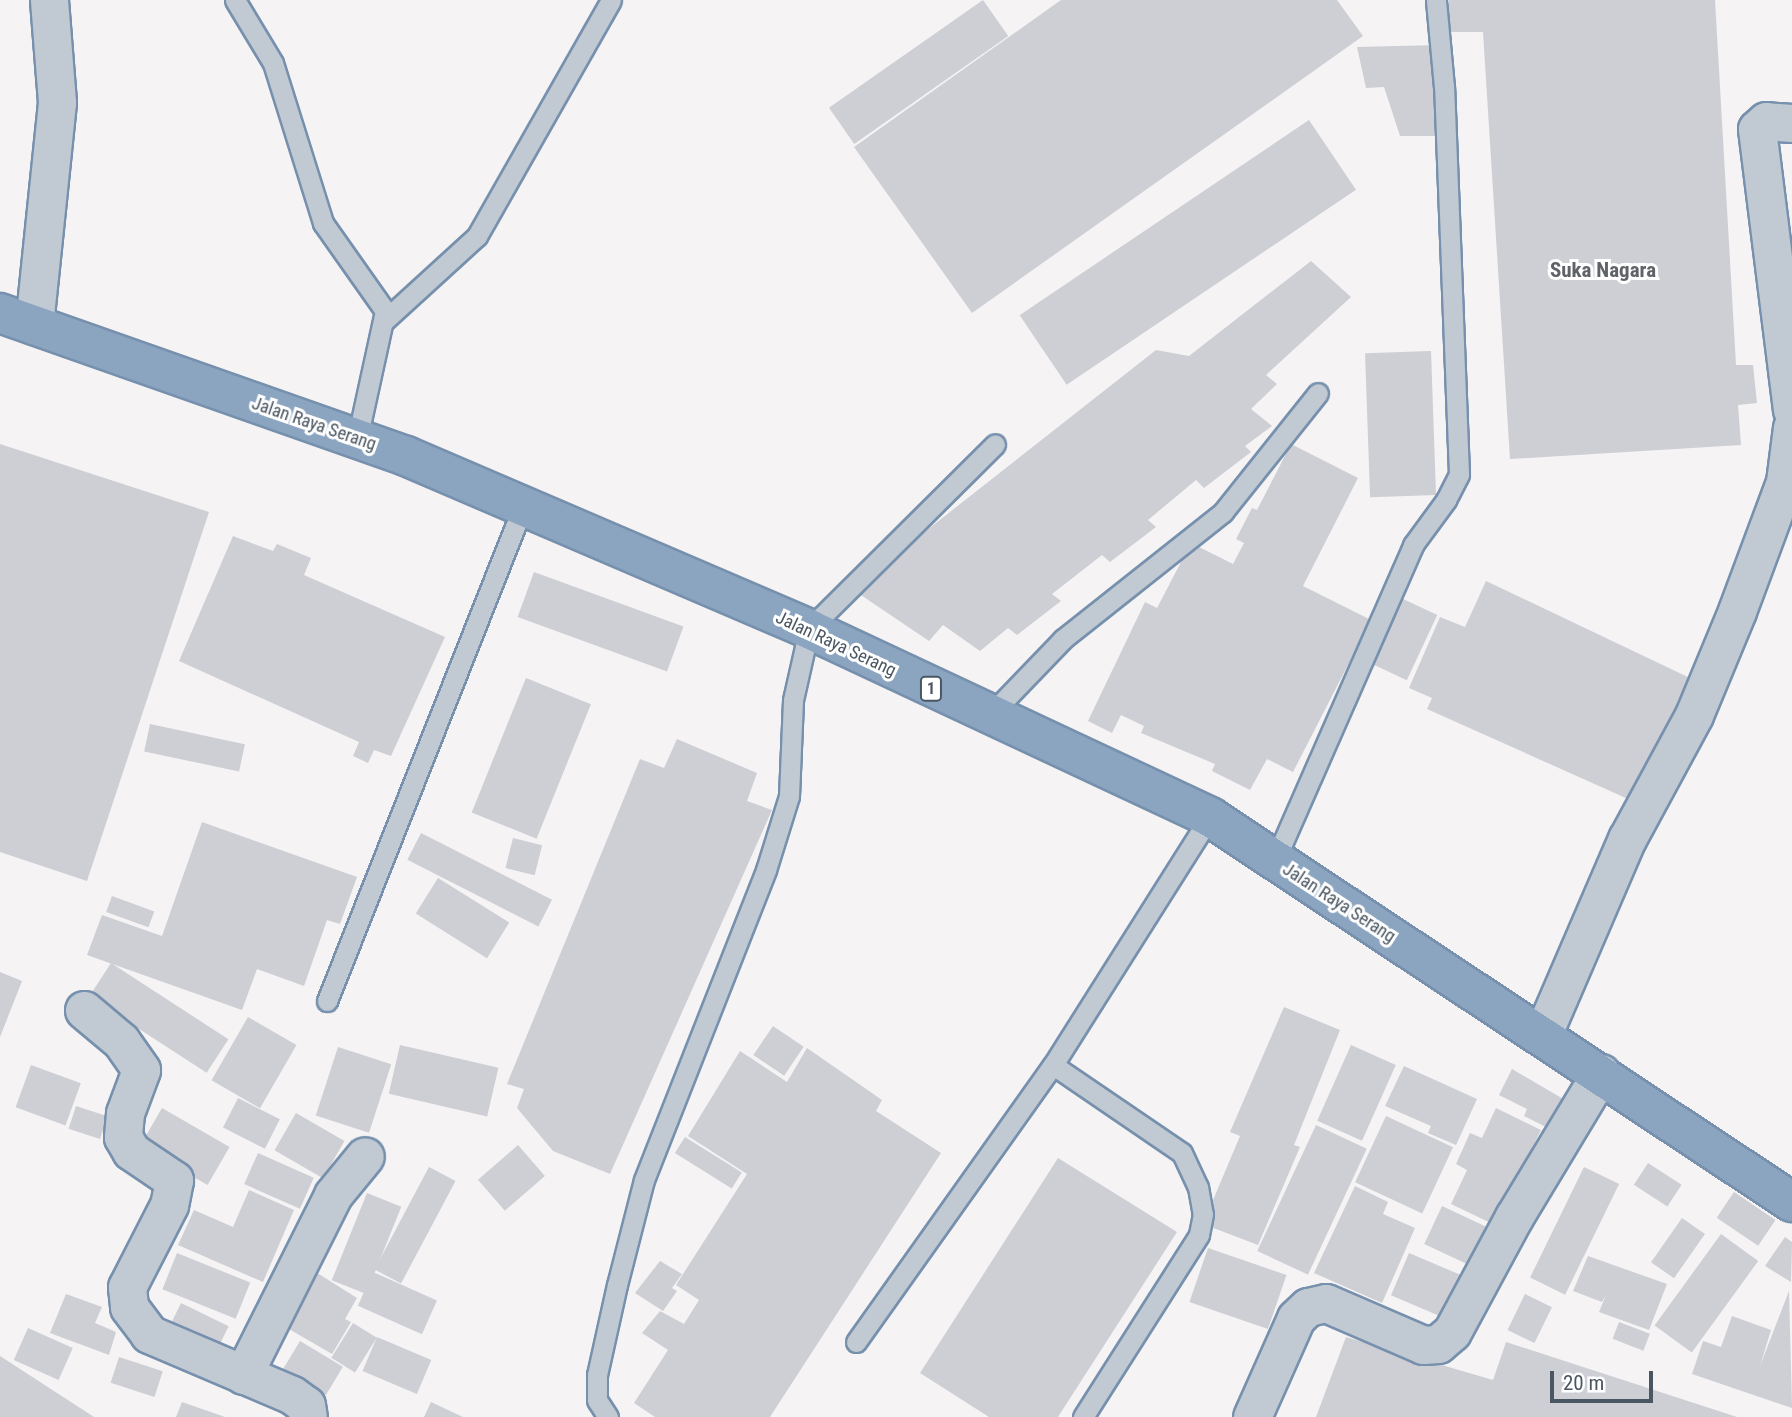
<!DOCTYPE html>
<style>
body{margin:0}
#map{position:relative;width:1792px;height:1417px;overflow:hidden;background:#f5f3f3;font-family:"Roboto Condensed",sans-serif}
div>[style]{position:absolute}
[style*='--x']{left:calc(var(--x)*1px);top:calc(var(--y)*1px);width:calc(var(--w)*1px);rotate:calc(var(--a)*1deg)}
.building>*{inset:0;background:#cdcfd5;transform-origin:0 0}
.roads{filter:drop-shadow(2px 0 #7690ad) drop-shadow(-2px 0 #7690ad) drop-shadow(0 2px #7690ad) drop-shadow(0 -2px #7690ad)}
.lane>*{height:19px;margin:-9.5px;padding:0 9.5px;transform-origin:9.5px;border-radius:9.5px;background:#c1cad2}
.street>*{height:37px;margin:-18.5px;padding:0 18.5px;transform-origin:18.5px;border-radius:18.5px;background:#c1cad2}
.highway>*{height:38px;margin:-19px;padding:0 19px;transform-origin:19px;border-radius:19px;background:#8ba5c1}
span{translate:-50% -50%;white-space:nowrap;text-align:center;line-height:1.15;-webkit-text-stroke:6px #fff;paint-order:stroke}
.shield-label span{padding:2px 5px;background:#fff;border:2px solid;border-radius:5px;-webkit-text-stroke-width:0}
.shield-label{font-size:16px;color:#4a5661;font-weight:700}
.street-label{font-size:18px;color:#4a5661}
.quarter-label{font-size:21px;color:#5f6368;font-weight:700}
.scale{position:absolute;left:1550px;top:1371px;width:103px;height:32px;box-sizing:border-box;border:4px solid #4a5661;border-top:0;padding-left:9px;font-size:21px;line-height:24px;white-space:nowrap;color:#4a5661;-webkit-text-stroke:5px #fff;paint-order:stroke}
</style>
<div id="map">
<div class="building">
<div style="left:983px;top:0;width:44px;height:188px;rotate:55deg"></div>
<div style="clip-path:polygon(1061px 0,1337px 0,1363px 36px,972px 313px,854px 147px)"></div>
<div style="clip-path:polygon(1449px 0,1715px 0,1736px 365px,1753px 365px,1757px 403px,1738px 405px,1741px 445px,1510px 459px,1483px 32px,1449px 32px)"></div>
<div style="clip-path:polygon(1439px 45px,1440px 136px,1400px 136px,1384px 87px,1366px 88px,1357px 47px)"></div>
<div style="left:1309px;top:120px;width:84px;height:349px;rotate:56deg"></div>
<div style="clip-path:polygon(1311px 261px,1351px 297px,1266px 375px,1277px 384px,1251px 409px,1272px 426px,1245px 446px,1251px 452px,1204px 488px,1196px 480px,1148px 520px,1156px 527px,1110px 562px,1102px 555px,1052px 594px,1061px 601px,1017px 635px,1008px 628px,980px 651px,943px 625px,929px 641px,852px 589px,1156px 350px,1189px 356px)"></div>
<div style="left:1431px;top:351px;width:144px;height:66px;rotate:88deg"></div>
<div style="clip-path:polygon(0 444px,209px 512px,87px 881px,0 852px)"></div>
<div style="clip-path:polygon(1291px 444px,1358px 478px,1303px 586px,1371px 620px,1293px 772px,1267px 759px,1250px 790px,1212px 771px,1215px 764px,1141px 733px,1144px 726px,1121px 715px,1112px 733px,1088px 721px,1145px 602px,1157px 608px,1191px 543px,1233px 564px,1244px 543px,1236px 539px,1252px 508px,1257px 510px)"></div>
<div style="clip-path:polygon(233px 536px,273px 551px,277px 544px,311px 558px,304px 575px,445px 637px,391px 756px,374px 750px,368px 763px,353px 756px,359px 742px,179px 661px)"></div>
<div style="left:534px;top:572px;width:159px;height:48px;rotate:20deg"></div>
<div style="clip-path:polygon(1486px 581px,1690px 678px,1637px 803px,1427px 709px,1432px 698px,1409px 688px,1440px 617px,1465px 627px)"></div>
<div style="left:1401px;top:598px;width:40px;height:72px;rotate:25deg"></div>
<div style="left:526px;top:678px;width:70px;height:145px;rotate:22deg"></div>
<div style="left:150px;top:724px;width:97px;height:28px;rotate:12deg"></div>
<div style="clip-path:polygon(677px 739px,757px 773px,747px 801px,772px 810px,610px 1174px,553px 1151px,517px 1108px,524px 1089px,507px 1084px,640px 759px,664px 768px)"></div>
<div style="clip-path:polygon(202px 822px,357px 877px,340px 924px,327px 920px,304px 986px,257px 969px,242px 1010px,87px 955px,102px 915px,162px 936px)"></div>
<div style="left:421px;top:833px;width:147px;height:30px;rotate:27deg"></div>
<div style="left:513px;top:838px;width:30px;height:31px;rotate:14deg"></div>
<div style="left:438px;top:878px;width:84px;height:42px;rotate:32deg"></div>
<div style="left:112px;top:896px;width:45px;height:17px;rotate:20deg"></div>
<div style="left:111px;top:963px;width:140px;height:40px;rotate:33deg"></div>
<div style="clip-path:polygon(0 972px,22px 981px,0 1037px)"></div>
<div style="clip-path:polygon(1284px 1007px,1340px 1030px,1294px 1145px,1300px 1147px,1258px 1245px,1203px 1224px,1240px 1136px,1230px 1132px)"></div>
<div style="left:248px;top:1017px;width:56px;height:73px;rotate:30deg"></div>
<div style="left:773px;top:1026px;width:37px;height:35px;rotate:34deg"></div>
<div style="left:400px;top:1045px;width:101px;height:50px;rotate:13deg"></div>
<div style="left:1351px;top:1045px;width:49px;height:83px;rotate:24deg"></div>
<div style="left:338px;top:1047px;width:56px;height:72px;rotate:18deg"></div>
<div style="clip-path:polygon(807px 1048px,882px 1100px,876px 1111px,941px 1153px,770px 1417px,655px 1417px,634px 1403px,668px 1350px,642px 1333px,660px 1311px,684px 1324px,699px 1300px,676px 1285px,747px 1174px,688px 1136px,740px 1051px,787px 1082px)"></div>
<div style="left:31px;top:1065px;width:53px;height:45px;rotate:20deg"></div>
<div style="clip-path:polygon(1404px 1066px,1477px 1099px,1456px 1145px,1428px 1133px,1431px 1126px,1385px 1106px)"></div>
<div style="clip-path:polygon(1512px 1069px,1565px 1100px,1552px 1130px,1524px 1116px,1527px 1109px,1499px 1095px)"></div>
<div style="left:238px;top:1098px;width:47px;height:33px;rotate:27deg"></div>
<div style="left:76px;top:1106px;width:33px;height:24px;rotate:18deg"></div>
<div style="left:162px;top:1108px;width:78px;height:44px;rotate:30deg"></div>
<div style="clip-path:polygon(1496px 1108px,1541px 1130px,1527px 1158px,1534px 1163px,1497px 1226px,1451px 1204px,1467px 1170px,1456px 1164px,1470px 1133px,1482px 1138px)"></div>
<div style="left:296px;top:1113px;width:56px;height:43px;rotate:30deg"></div>
<div style="left:1386px;top:1116px;width:74px;height:73px;rotate:25deg"></div>
<div style="left:1316px;top:1125px;width:56px;height:139px;rotate:25deg"></div>
<div style="left:685px;top:1137px;width:67px;height:19px;rotate:32deg"></div>
<div style="left:518px;top:1145px;width:41px;height:53px;rotate:49deg"></div>
<div style="left:258px;top:1153px;width:61px;height:34px;rotate:24deg"></div>
<div style="clip-path:polygon(1058px 1158px,1177px 1232px,1058px 1417px,989px 1417px,920px 1373px)"></div>
<div style="left:1648px;top:1163px;width:40px;height:26px;rotate:33deg"></div>
<div style="left:429px;top:1167px;width:30px;height:116px;rotate:28deg"></div>
<div style="left:1584px;top:1167px;width:39px;height:123px;rotate:26deg"></div>
<div style="clip-path:polygon(1355px 1186px,1388px 1202px,1383px 1214px,1415px 1228px,1382px 1303px,1314px 1273px)"></div>
<div style="clip-path:polygon(249px 1190px,294px 1210px,263px 1282px,178px 1245px,194px 1210px,233px 1227px)"></div>
<div style="left:1734px;top:1192px;width:50px;height:31px;rotate:34deg"></div>
<div style="left:367px;top:1193px;width:37px;height:94px;rotate:22deg"></div>
<div style="left:1442px;top:1206px;width:56px;height:42px;rotate:25deg"></div>
<div style="left:1682px;top:1218px;width:28px;height:54px;rotate:35deg"></div>
<div style="left:1721px;top:1234px;width:46px;height:113px;rotate:36deg"></div>
<div style="clip-path:polygon(1785px 1237px,1792px 1242px,1791px 1282px,1765px 1266px)"></div>
<div style="left:1208px;top:1248px;width:83px;height:57px;rotate:19deg"></div>
<div style="left:177px;top:1253px;width:79px;height:39px;rotate:22deg"></div>
<div style="left:1409px;top:1253px;width:66px;height:46px;rotate:23deg"></div>
<div style="clip-path:polygon(1588px 1256px,1667px 1284px,1649px 1330px,1599px 1312px,1606px 1295px,1602px 1302px,1573px 1291px)"></div>
<div style="clip-path:polygon(660px 1261px,682px 1274px,672px 1288px,677px 1291px,663px 1311px,635px 1293px)"></div>
<div style="clip-path:polygon(314px 1271px,357px 1298px,345px 1319px,351px 1322px,332px 1354px,282px 1325px)"></div>
<div style="left:373px;top:1272px;width:70px;height:37px;rotate:24deg"></div>
<div style="clip-path:polygon(1789px 1291px,1792px 1408px,1692px 1374px,1703px 1341px,1721px 1347px,1732px 1316px,1771px 1330px,1760px 1366px)"></div>
<div style="clip-path:polygon(66px 1294px,102px 1307px,95px 1323px,116px 1332px,109px 1355px,50px 1333px)"></div>
<div style="left:1525px;top:1294px;width:30px;height:40px;rotate:26deg"></div>
<div style="left:181px;top:1303px;width:53px;height:39px;rotate:26deg"></div>
<div style="left:1619px;top:1322px;width:33px;height:18px;rotate:21deg"></div>
<div style="left:353px;top:1323px;width:28px;height:41px;rotate:32deg"></div>
<div style="left:28px;top:1328px;width:49px;height:35px;rotate:24deg"></div>
<div style="left:377px;top:1337px;width:59px;height:37px;rotate:23deg"></div>
<div style="clip-path:polygon(1346px 1337px,1493px 1380px,1506px 1342px,1737px 1417px,1316px 1417px)"></div>
<div style="left:300px;top:1341px;width:50px;height:33px;rotate:31deg"></div>
<div style="clip-path:polygon(0 1356px,94px 1417px,0 1417px)"></div>
<div style="left:119px;top:1357px;width:46px;height:27px;rotate:18deg"></div>
<div style="clip-path:polygon(182px 1402px,225px 1417px,176px 1417px)"></div>
<div style="clip-path:polygon(431px 1402px,463px 1417px,424px 1417px)"></div>
</div>
<div class="roads">
<div class="lane">
<div style="--x:235;--y:0;--w:74;--a:58.9"></div>
<div style="--x:273;--y:63;--w:168;--a:72.6"></div>
<div style="--x:323;--y:223;--w:108;--a:54.8"></div>
<div style="--x:385;--y:311;--w:131;--a:102.3"></div>
<div style="--x:385;--y:320;--w:125;--a:-42.4"></div>
<div style="--x:477;--y:236;--w:271;--a:-60.4"></div>
<div style="--x:988;--y:717;--w:108;--a:-46.1"></div>
<div style="--x:1063;--y:639;--w:204;--a:-38.4"></div>
<div style="--x:1223;--y:512;--w:152;--a:-51.4"></div>
<div style="--x:1275;--y:860;--w:344;--a:-66.3"></div>
<div style="--x:1413;--y:545;--w:56;--a:-53.7"></div>
<div style="--x:1446;--y:500;--w:29;--a:-63"></div>
<div style="--x:1459;--y:474;--w:387;--a:-92.2"></div>
<div style="--x:1444;--y:87;--w:87;--a:-95.3"></div>
<div style="--x:327;--y:1001;--w:529;--a:-68.38"></div>
<div style="--x:1053;--y:1065;--w:156;--a:34.3"></div>
<div style="--x:1182;--y:1153;--w:38;--a:65"></div>
<div style="--x:1198;--y:1187;--w:27;--a:80"></div>
<div style="--x:1203;--y:1214;--w:21;--a:101"></div>
<div style="--x:1199;--y:1235;--w:216;--a:122.5"></div>
<div style="--x:856;--y:1342;--w:340;--a:-54.6"></div>
<div style="--x:1053;--y:1065;--w:294;--a:-57.7"></div>
<div style="--x:608;--y:1417;--w:20;--a:-123"></div>
<div style="--x:597;--y:1400;--w:25;--a:-90"></div>
<div style="--x:597;--y:1375;--w:92;--a:-77.5"></div>
<div style="--x:617;--y:1285;--w:108;--a:-75.6"></div>
<div style="--x:644;--y:1180;--w:333;--a:-68.5"></div>
<div style="--x:766;--y:870;--w:77;--a:-72.7"></div>
<div style="--x:789;--y:796;--w:96;--a:-87.6"></div>
<div style="--x:793;--y:700;--w:73;--a:-77.3"></div>
<div style="--x:809;--y:629;--w:262;--a:-44.8"></div>
</div>
<div class="street">
<div style="--x:1792;--y:123;--w:26;--a:-176"></div>
<div style="--x:1766;--y:121;--w:12;--a:138"></div>
<div style="--x:1757;--y:129;--w:283;--a:82.9"></div>
<div style="--x:34;--y:325;--w:224;--a:-84.1"></div>
<div style="--x:57;--y:102;--w:102;--a:-94.5"></div>
<div style="--x:84;--y:1010;--w:48;--a:40"></div>
<div style="--x:121;--y:1041;--w:35;--a:55"></div>
<div style="--x:141;--y:1070;--w:46;--a:110.4"></div>
<div style="--x:125;--y:1113;--w:24;--a:95"></div>
<div style="--x:123;--y:1137;--w:16;--a:60"></div>
<div style="--x:131;--y:1151;--w:52;--a:34"></div>
<div style="--x:174;--y:1180;--w:25;--a:101"></div>
<div style="--x:169;--y:1205;--w:92;--a:117.1"></div>
<div style="--x:127;--y:1287;--w:20;--a:84"></div>
<div style="--x:129;--y:1307;--w:34;--a:53"></div>
<div style="--x:149;--y:1334;--w:155;--a:23.1"></div>
<div style="--x:292;--y:1395;--w:17;--a:36"></div>
<div style="--x:306;--y:1405;--w:12;--a:81"></div>
<div style="--x:1542;--y:1036;--w:215;--a:-66.7"></div>
<div style="--x:1627;--y:839;--w:141;--a:-61.6"></div>
<div style="--x:1694;--y:715;--w:113;--a:-67.5"></div>
<div style="--x:1737;--y:611;--w:138;--a:-69.6"></div>
<div style="--x:1785;--y:482;--w:55;--a:-82.7"></div>
<div style="--x:243;--y:1375;--w:201;--a:-63.4"></div>
<div style="--x:333;--y:1195;--w:50;--a:-50.6"></div>
<div style="--x:1252;--y:1417;--w:108;--a:-66"></div>
<div style="--x:1296;--y:1318;--w:16;--a:-43"></div>
<div style="--x:1308;--y:1307;--w:18;--a:-13"></div>
<div style="--x:1326;--y:1303;--w:106;--a:23.4"></div>
<div style="--x:1423;--y:1345;--w:15;--a:-4"></div>
<div style="--x:1438;--y:1344;--w:18;--a:-41"></div>
<div style="--x:1452;--y:1332;--w:131;--a:-61.7"></div>
<div style="--x:1514;--y:1217;--w:168;--a:-58.9"></div>
</div>
<div class="highway">
<div style="--x:0;--y:313;--w:430;--a:19.4"></div>
<div style="--x:406;--y:456;--w:439;--a:23.2"></div>
<div style="--x:809;--y:629;--w:443;--a:25.1"></div>
<div style="--x:1210;--y:817;--w:698;--a:33.49"></div>
</div>
</div>
<div class="shield-label">
<span style="left:931px;top:689px">1</span>
</div>
<div class="street-label">
<span style="left:314px;top:424px;rotate:19deg">Jalan Raya Serang</span>
<span style="left:836px;top:644px;rotate:25deg">Jalan Raya Serang</span>
<span style="left:1339px;top:903px;rotate:33deg">Jalan Raya Serang</span>
</div>
<div class="quarter-label">
<span style="left:1603px;top:270px">Suka Nagara</span>
</div>
<div class="scale">20 m</div>
</div>
